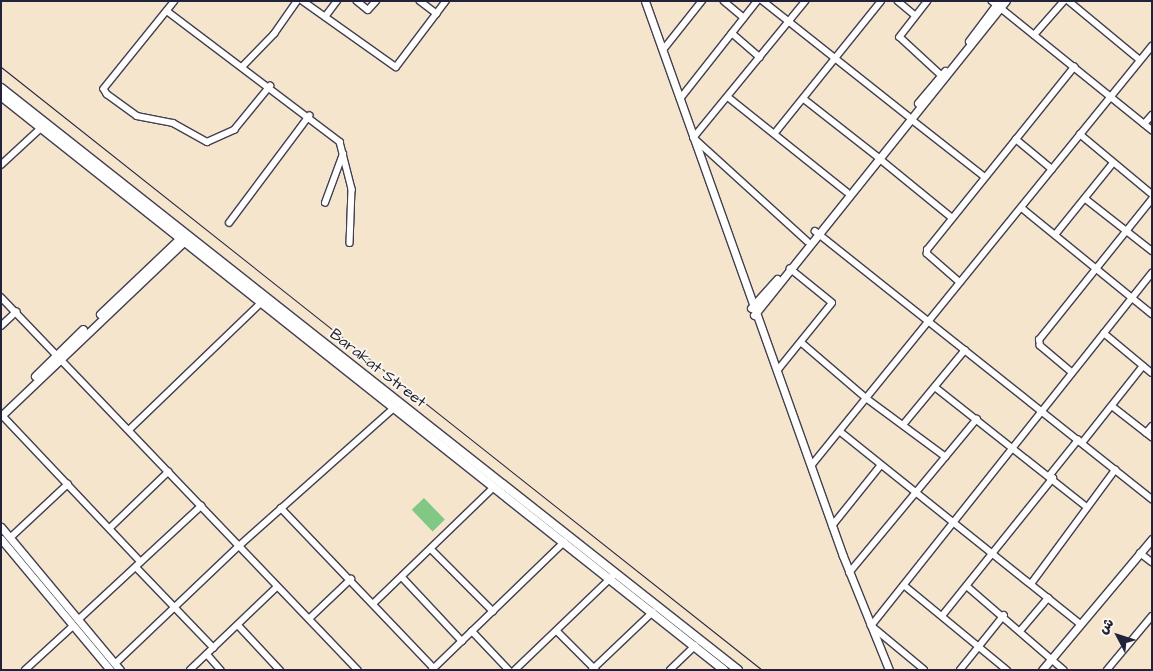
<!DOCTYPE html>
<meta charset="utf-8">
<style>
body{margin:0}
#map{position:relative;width:1153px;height:671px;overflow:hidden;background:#f5e5cd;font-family:"Architects Daughter","Playpen Sans Arabic",sans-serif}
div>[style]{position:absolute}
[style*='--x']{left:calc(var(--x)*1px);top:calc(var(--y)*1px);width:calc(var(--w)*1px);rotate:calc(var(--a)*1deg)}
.green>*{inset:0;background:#80c884;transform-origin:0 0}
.roads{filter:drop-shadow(1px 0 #423f51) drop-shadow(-1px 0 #423f51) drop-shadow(0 1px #423f51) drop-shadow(0 -1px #423f51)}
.minor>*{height:5.5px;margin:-2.75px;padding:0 2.75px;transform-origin:2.75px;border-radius:2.75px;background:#fff}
.tertiary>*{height:7px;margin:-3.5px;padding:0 3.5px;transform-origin:3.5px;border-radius:3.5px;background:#fff}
.secondary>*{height:8px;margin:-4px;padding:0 4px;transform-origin:4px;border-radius:4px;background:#fff}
.rail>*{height:1px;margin:-0.5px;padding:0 0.5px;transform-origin:0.5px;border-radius:0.5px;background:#22223b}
span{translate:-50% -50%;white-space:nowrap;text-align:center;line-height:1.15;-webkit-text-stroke:4px #fbf7ec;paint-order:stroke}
.street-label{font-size:16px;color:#22223b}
.frame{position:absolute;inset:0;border:2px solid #22223b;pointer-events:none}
.north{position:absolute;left:1093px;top:611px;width:50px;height:50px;-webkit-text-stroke:4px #fbf7ec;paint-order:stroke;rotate:310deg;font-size:14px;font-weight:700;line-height:20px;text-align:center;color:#22223b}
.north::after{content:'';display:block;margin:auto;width:18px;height:22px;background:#22223b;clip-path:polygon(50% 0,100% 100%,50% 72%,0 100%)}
</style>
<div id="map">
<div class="green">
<div style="left:424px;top:498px;width:30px;height:17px;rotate:46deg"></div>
</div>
<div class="roads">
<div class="minor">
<div style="--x:175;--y:1;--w:113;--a:128.9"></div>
<div style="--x:104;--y:89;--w:6;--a:59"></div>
<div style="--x:107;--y:94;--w:37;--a:36"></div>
<div style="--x:137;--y:116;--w:37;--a:11"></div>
<div style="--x:173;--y:123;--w:39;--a:29"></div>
<div style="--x:207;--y:142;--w:30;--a:-24"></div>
<div style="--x:234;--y:130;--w:57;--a:-50.7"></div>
<div style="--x:303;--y:1;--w:114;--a:35.4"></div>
<div style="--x:396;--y:67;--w:83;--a:-52.9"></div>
<div style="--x:357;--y:1;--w:14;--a:39"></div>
<div style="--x:368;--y:10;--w:12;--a:-48"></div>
<div style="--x:420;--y:1;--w:21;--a:37"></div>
<div style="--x:724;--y:1;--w:26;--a:40"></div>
<div style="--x:763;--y:1;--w:185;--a:38.4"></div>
<div style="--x:806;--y:1;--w:177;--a:129.3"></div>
<div style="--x:694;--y:138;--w:153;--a:42.3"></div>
<div style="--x:898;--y:1;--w:23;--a:40"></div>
<div style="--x:928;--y:1;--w:46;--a:127.9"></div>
<div style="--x:900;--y:37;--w:56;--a:42.8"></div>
<div style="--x:992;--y:1;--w:206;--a:38.9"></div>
<div style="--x:1069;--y:1;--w:92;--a:39.7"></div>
<div style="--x:167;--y:11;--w:217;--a:37.1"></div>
<div style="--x:340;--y:142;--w:49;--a:75.7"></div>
<div style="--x:352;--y:189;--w:54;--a:92.1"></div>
<div style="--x:325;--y:17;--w:20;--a:-53"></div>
<div style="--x:732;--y:33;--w:37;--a:41"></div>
<div style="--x:1034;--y:35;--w:45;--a:-48.6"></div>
<div style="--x:663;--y:50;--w:63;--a:-51.5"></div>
<div style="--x:243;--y:66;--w:45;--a:-45.9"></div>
<div style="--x:274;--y:34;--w:40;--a:-55.1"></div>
<div style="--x:728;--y:97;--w:152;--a:38.6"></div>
<div style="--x:680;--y:99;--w:125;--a:-51.8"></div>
<div style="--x:804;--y:99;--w:93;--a:38"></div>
<div style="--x:911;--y:119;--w:94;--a:38.1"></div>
<div style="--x:1144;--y:124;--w:12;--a:-48"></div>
<div style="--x:775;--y:133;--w:169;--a:-51.2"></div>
<div style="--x:1080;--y:134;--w:94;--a:39.8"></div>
<div style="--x:1016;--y:139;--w:47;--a:39.8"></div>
<div style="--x:880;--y:159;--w:92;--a:39.2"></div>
<div style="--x:1;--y:165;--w:56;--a:-42.8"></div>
<div style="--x:1087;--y:200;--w:83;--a:38.1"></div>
<div style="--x:325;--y:203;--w:52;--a:-69.8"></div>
<div style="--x:1022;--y:208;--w:168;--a:39.2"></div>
<div style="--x:229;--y:223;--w:134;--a:-53.2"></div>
<div style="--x:815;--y:231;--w:431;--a:38.5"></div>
<div style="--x:1055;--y:235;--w:92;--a:-51.1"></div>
<div style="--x:960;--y:283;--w:44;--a:-138.7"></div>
<div style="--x:927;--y:254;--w:4;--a:-90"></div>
<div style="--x:927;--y:250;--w:235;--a:-51.2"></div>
<div style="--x:1;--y:297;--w:516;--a:46.26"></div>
<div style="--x:1;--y:326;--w:21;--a:-43"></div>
<div style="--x:1104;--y:333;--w:62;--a:39.8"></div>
<div style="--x:801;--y:342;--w:86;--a:40.7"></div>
<div style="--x:866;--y:398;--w:99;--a:36.4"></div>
<div style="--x:777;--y:371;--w:87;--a:-51"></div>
<div style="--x:832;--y:303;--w:54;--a:-141"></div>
<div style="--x:1072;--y:373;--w:42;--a:-139.8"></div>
<div style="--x:1040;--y:346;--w:6;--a:-99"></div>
<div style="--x:1039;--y:340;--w:181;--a:-51.3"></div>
<div style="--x:935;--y:387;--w:194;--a:38.3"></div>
<div style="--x:1112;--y:406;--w:51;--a:37.8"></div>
<div style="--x:2;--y:415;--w:202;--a:46.6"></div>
<div style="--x:903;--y:425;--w:97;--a:-50.4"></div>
<div style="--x:129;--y:430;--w:183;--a:-43.9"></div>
<div style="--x:842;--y:433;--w:305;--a:38.7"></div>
<div style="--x:1146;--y:433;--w:9;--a:-49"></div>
<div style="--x:1082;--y:443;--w:98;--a:-51.6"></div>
<div style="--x:811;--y:466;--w:541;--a:-50.93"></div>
<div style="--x:1050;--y:475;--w:45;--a:-51.3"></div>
<div style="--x:281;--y:508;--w:221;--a:46.3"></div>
<div style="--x:832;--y:526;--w:78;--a:-51.2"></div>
<div style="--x:110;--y:528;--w:81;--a:-44"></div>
<div style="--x:10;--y:538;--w:79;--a:-43"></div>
<div style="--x:431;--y:549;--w:88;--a:45"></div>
<div style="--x:1140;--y:553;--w:15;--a:37"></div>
<div style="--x:136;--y:567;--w:112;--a:46.1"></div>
<div style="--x:849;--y:573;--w:200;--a:-50.3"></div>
<div style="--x:402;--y:577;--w:88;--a:46.8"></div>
<div style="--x:1031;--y:584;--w:142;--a:-53.6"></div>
<div style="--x:904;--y:585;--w:134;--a:39.5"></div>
<div style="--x:967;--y:586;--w:128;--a:40.9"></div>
<div style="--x:374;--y:603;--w:165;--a:-44"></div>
<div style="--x:942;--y:616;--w:177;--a:-51.2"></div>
<div style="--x:309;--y:619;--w:58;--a:-43.6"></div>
<div style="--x:78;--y:620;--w:168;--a:-42.8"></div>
<div style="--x:238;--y:625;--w:62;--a:47"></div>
<div style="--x:1021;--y:630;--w:42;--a:-49.8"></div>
<div style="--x:472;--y:631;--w:54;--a:46.5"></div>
<div style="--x:557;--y:631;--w:55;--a:45"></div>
<div style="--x:207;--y:654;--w:21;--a:49"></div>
<div style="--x:115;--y:664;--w:171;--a:-43.6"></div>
<div style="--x:239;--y:546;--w:208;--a:-41.7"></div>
<div style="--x:25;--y:670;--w:65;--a:-42.5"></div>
<div style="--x:190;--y:670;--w:120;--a:-43.7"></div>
<div style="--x:432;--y:670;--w:184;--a:-44.1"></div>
<div style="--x:515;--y:670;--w:136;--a:-43.8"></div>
<div style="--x:592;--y:670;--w:84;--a:-43.6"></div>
<div style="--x:670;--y:670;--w:35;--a:-44"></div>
<div style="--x:924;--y:670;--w:69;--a:-140.3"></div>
<div style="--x:871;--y:626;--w:451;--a:-51.5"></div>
<div style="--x:960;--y:670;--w:70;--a:-51.3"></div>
<div style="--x:1107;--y:670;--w:70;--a:-50.2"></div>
</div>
<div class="tertiary">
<div style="--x:645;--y:1;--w:589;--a:70.37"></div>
<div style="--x:843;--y:556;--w:123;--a:68"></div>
<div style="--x:969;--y:41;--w:50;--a:-53.1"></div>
<div style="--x:918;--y:103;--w:42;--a:-49.8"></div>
<div style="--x:751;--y:308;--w:39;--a:-48"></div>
<div style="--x:100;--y:314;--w:115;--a:-43.6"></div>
<div style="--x:754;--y:315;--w:403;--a:-51.3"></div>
<div style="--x:35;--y:376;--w:67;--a:-44.4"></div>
<div style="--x:1;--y:416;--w:258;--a:-43.6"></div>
<div style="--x:1;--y:527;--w:186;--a:50.2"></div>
<div style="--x:1;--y:539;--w:170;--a:50.2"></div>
<div style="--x:1042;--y:670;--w:171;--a:-50"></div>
</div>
<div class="secondary">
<div style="--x:1;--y:88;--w:939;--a:38.3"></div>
<div style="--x:1;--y:96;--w:923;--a:38.45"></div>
</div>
</div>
<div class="rail">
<div style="--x:1;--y:67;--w:971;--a:38.39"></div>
</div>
<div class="street-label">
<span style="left:378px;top:368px;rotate:38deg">Barakat Street</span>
</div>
<div class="frame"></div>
<div class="north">ش</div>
</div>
